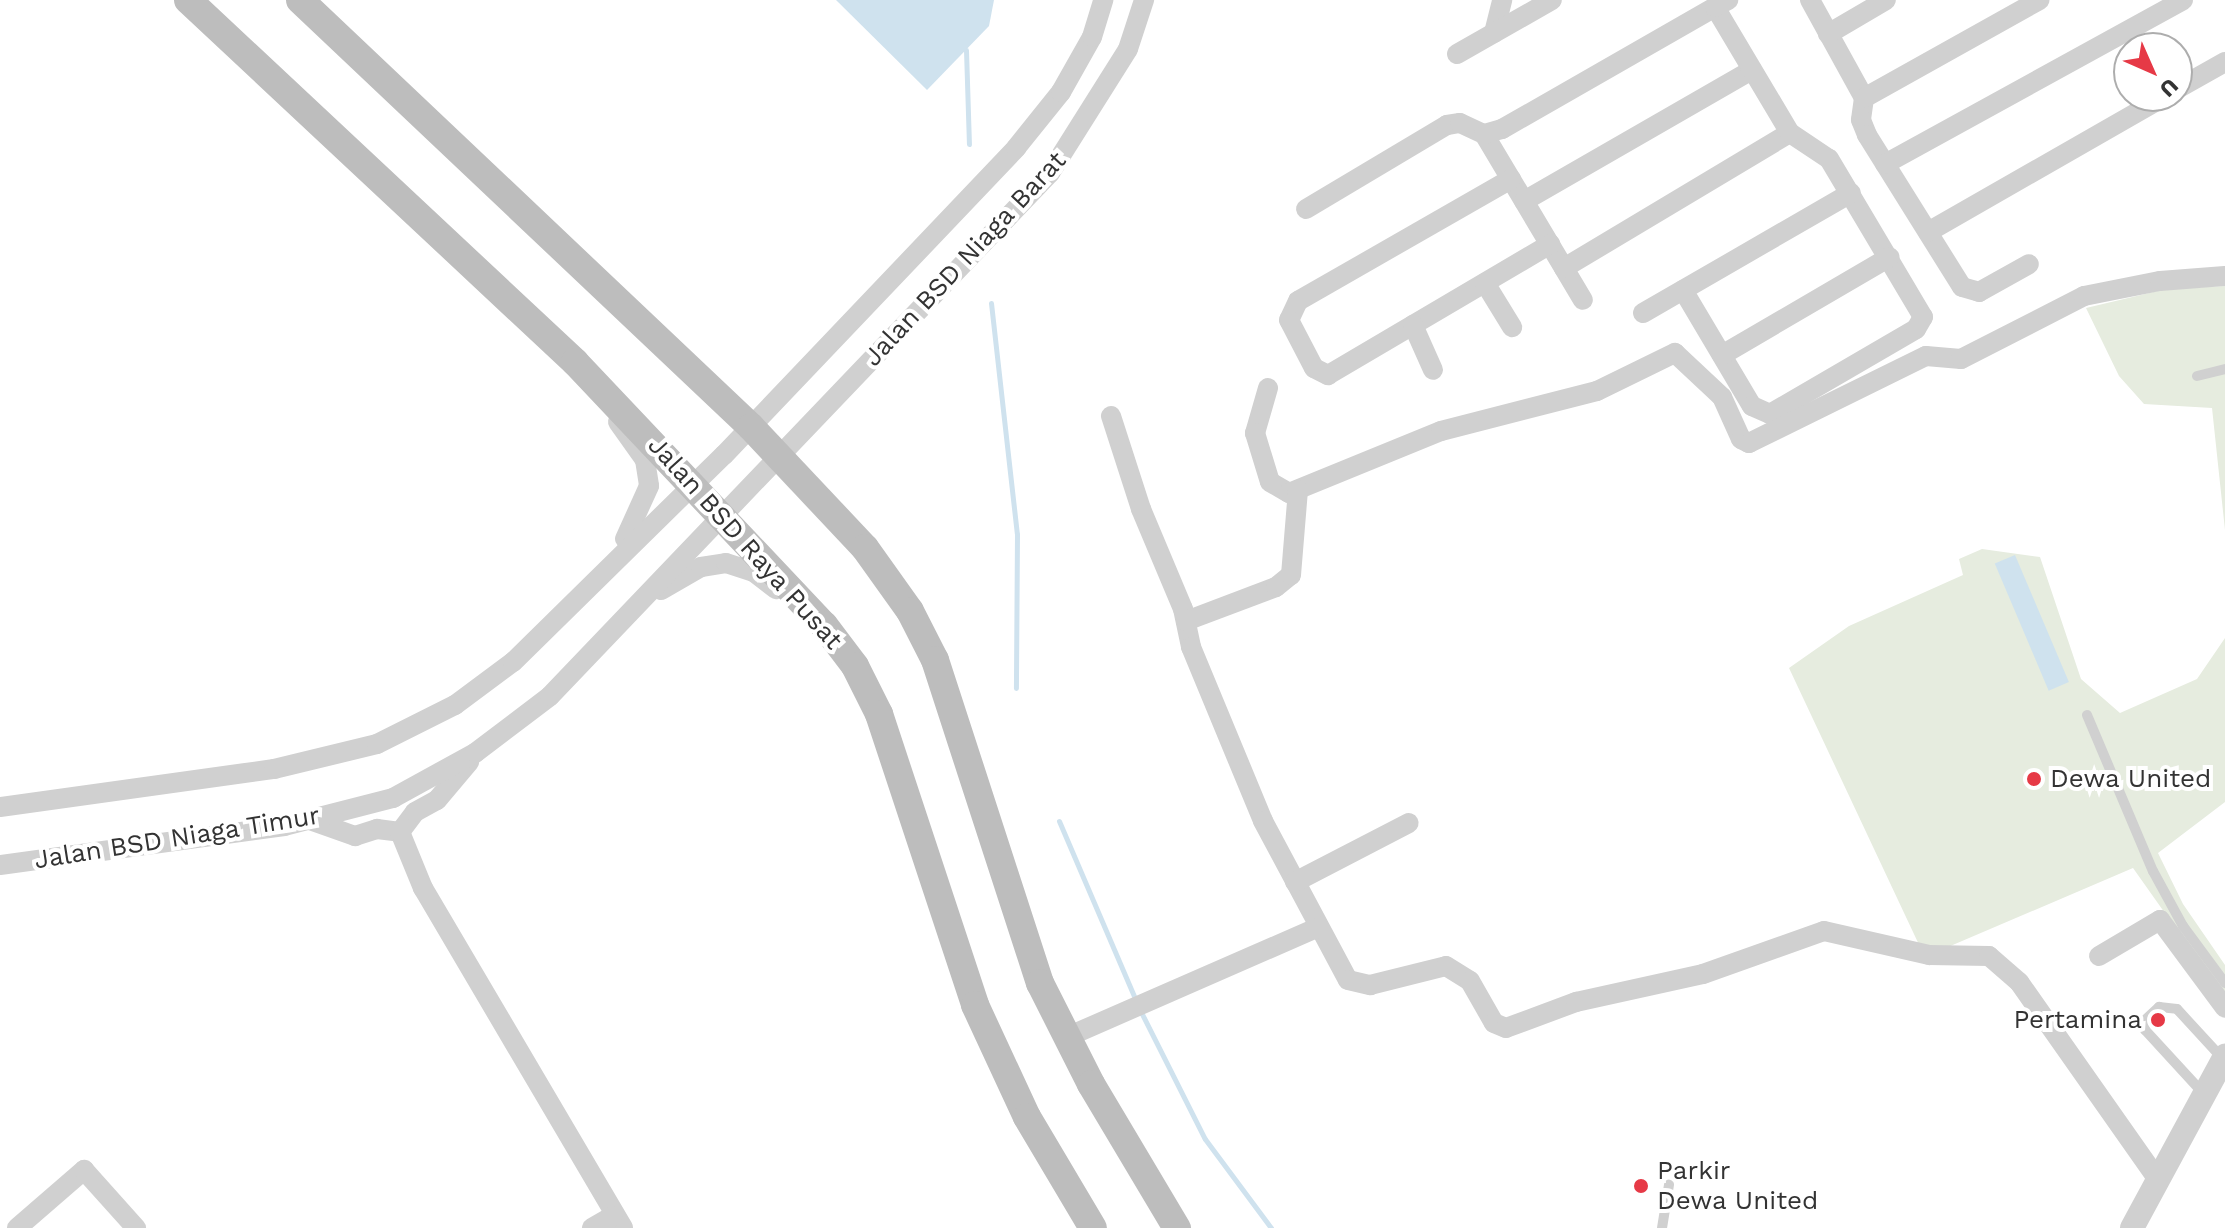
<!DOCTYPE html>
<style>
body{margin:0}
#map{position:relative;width:2225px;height:1228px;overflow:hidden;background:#fff;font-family:"Work Sans",sans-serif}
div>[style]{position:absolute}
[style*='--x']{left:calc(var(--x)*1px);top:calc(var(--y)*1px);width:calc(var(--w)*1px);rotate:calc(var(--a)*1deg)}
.green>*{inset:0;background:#e6ecdf}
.water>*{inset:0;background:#cfe2ee;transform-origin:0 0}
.stream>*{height:5px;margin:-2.5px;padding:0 2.5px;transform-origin:2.5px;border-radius:2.5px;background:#cfe2ee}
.service>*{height:10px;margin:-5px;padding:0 5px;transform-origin:5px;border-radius:5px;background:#d0d0d0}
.minor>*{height:20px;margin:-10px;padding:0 10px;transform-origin:10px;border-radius:10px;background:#d0d0d0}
.tertiary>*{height:24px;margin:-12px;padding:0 12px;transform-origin:12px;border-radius:12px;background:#d0d0d0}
.secondary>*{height:28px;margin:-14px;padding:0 14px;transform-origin:14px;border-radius:14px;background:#bdbdbd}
.dots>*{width:22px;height:22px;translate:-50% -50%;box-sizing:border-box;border:4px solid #fff;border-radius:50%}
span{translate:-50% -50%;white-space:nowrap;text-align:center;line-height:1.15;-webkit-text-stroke:8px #fff;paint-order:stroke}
.street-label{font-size:26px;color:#333}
.poi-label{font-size:26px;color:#333}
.left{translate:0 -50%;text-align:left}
.right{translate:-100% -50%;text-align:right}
.north{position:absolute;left:2113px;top:32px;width:80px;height:80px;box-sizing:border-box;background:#fff;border:2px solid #adadad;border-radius:50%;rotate:135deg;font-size:22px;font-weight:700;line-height:32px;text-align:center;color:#333}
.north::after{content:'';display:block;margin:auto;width:28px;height:36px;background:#e63946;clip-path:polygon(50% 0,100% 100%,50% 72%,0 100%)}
</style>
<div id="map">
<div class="green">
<div style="clip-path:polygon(2225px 286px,2225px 530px,2212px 408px,2144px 404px,2119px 376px,2086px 308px,2166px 289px)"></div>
<div style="clip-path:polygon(1982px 549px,2040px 557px,2081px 679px,2120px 713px,2197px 679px,2225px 638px,2225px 802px,2158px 853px,2183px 904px,2225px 965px,2225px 998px,2133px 868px,1941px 950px,1921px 949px,1789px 668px,1849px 626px,1963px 575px,1959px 559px)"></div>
</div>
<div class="water">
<div style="clip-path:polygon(836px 0,994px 0,989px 26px,927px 90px)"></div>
<div style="left:2015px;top:555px;width:138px;height:22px;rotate:67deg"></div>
</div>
<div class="stream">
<div style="--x:966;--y:50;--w:94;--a:88.2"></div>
<div style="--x:991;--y:303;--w:232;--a:83.6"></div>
<div style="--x:1017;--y:534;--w:154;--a:90.4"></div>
<div style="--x:1059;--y:821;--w:196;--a:66.8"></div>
<div style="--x:1140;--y:1010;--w:144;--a:63.3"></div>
<div style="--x:1205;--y:1139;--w:111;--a:53.4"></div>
</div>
<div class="service">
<div style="--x:2197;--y:376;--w:29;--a:-14"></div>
<div style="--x:2087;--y:715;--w:169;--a:67.1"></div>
<div style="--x:2153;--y:871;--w:63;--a:61.4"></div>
<div style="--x:2183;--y:926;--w:71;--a:53.6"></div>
<div style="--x:2203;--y:1093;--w:86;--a:-132.6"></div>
<div style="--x:2145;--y:1030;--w:9;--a:-96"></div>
<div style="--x:2144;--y:1021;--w:21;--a:-43"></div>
<div style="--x:2159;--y:1007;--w:18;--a:6"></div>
<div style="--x:2177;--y:1009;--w:68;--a:47.4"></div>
<div style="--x:1662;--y:1228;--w:44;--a:-80.8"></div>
</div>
<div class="minor">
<div style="--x:1810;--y:0;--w:112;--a:61.1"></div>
<div style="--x:1864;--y:98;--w:22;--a:98"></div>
<div style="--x:1861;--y:120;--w:16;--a:68"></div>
<div style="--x:1867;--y:135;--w:179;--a:58"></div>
<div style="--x:1962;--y:287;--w:18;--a:16"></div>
<div style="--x:1979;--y:292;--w:57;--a:-29.2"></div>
<div style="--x:1494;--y:33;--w:34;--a:-76"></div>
<div style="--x:1828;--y:34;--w:67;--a:-30.4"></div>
<div style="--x:1457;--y:54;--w:109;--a:-29.6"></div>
<div style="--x:2177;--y:89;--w:55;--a:-29.4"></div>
<div style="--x:1864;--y:98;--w:201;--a:-29.2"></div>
<div style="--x:1484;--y:134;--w:193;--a:59.2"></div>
<div style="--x:1885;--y:164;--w:340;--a:-28.8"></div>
<div style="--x:1511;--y:179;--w:245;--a:150.2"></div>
<div style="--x:1298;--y:301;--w:21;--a:115"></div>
<div style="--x:1289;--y:320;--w:54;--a:62.5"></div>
<div style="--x:1314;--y:368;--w:16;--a:27"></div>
<div style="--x:1328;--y:375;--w:258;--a:-30.5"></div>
<div style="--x:1524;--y:201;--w:263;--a:-29.9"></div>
<div style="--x:1306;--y:209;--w:164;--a:-30.8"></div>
<div style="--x:1447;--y:125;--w:13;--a:-9"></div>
<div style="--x:1460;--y:123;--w:26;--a:25"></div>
<div style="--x:1484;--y:134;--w:19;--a:-16"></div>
<div style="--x:1502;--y:129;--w:245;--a:-29.8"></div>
<div style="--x:1928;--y:232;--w:273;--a:-29.8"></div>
<div style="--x:1564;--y:268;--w:263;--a:-30.9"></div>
<div style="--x:1485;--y:283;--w:52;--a:58.5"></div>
<div style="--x:1683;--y:290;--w:135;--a:59.3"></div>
<div style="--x:1752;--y:406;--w:20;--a:24"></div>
<div style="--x:1770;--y:414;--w:169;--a:-30.2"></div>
<div style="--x:1916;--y:329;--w:14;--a:-60"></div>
<div style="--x:1923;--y:317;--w:184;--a:-120.7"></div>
<div style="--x:1829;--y:159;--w:47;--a:-146.3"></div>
<div style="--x:1790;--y:133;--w:147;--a:-120.8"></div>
<div style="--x:1715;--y:7;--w:15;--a:-28"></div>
<div style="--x:1643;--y:313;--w:240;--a:-30"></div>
<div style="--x:1413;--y:325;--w:49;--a:66"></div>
<div style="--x:1722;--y:355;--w:194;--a:-30.3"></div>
<div style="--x:1268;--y:388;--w:47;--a:106.1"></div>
<div style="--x:1255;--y:433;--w:51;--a:73"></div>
<div style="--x:1270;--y:482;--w:22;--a:30"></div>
<div style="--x:1289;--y:493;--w:164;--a:-22.2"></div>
<div style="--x:1441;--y:431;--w:161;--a:-14.4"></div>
<div style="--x:1597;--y:391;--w:87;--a:-26"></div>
<div style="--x:1675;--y:353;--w:64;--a:43.1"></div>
<div style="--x:1722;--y:397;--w:46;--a:65.7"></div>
<div style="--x:1741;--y:439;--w:9;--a:27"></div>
<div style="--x:1749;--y:443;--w:197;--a:-26.2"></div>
<div style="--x:1926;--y:356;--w:35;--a:5"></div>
<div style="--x:1961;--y:359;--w:138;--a:-27.1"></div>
<div style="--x:2084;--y:296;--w:77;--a:-11.2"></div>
<div style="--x:2160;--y:281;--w:65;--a:-4.4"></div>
<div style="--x:1111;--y:416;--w:98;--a:72.1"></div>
<div style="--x:1141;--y:509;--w:108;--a:67.2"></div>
<div style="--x:1183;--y:609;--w:39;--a:78"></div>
<div style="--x:1191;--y:647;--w:188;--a:67.5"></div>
<div style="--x:1263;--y:821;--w:180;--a:61.9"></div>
<div style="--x:1348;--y:980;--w:23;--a:13"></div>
<div style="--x:1370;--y:985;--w:78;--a:-14"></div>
<div style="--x:1446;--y:966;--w:28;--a:32"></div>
<div style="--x:1470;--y:981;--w:48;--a:60.3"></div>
<div style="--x:1494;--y:1023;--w:13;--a:23"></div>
<div style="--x:1506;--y:1028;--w:75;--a:-20.4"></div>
<div style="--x:1576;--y:1002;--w:130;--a:-12.4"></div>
<div style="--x:1703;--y:974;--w:128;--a:-19.6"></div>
<div style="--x:1824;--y:931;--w:108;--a:12.9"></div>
<div style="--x:1929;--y:955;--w:60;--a:1"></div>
<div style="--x:1989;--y:956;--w:40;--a:41"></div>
<div style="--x:2019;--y:982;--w:242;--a:54.9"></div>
<div style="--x:618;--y:422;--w:47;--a:54.6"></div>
<div style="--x:645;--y:460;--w:26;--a:81"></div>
<div style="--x:649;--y:486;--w:58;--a:114.4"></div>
<div style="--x:661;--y:590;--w:46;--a:-29.9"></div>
<div style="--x:701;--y:567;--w:25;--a:-9"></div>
<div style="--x:726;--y:563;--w:29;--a:18"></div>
<div style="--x:754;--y:572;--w:28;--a:38"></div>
<div style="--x:1186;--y:621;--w:96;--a:-20.7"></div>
<div style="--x:1276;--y:587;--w:19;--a:-39"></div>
<div style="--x:1291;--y:575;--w:85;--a:-85.3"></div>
<div style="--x:0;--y:807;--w:277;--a:-7.9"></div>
<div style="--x:274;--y:769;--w:106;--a:-13.6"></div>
<div style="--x:377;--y:744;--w:87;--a:-26.6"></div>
<div style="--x:455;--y:705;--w:72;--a:-36.6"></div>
<div style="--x:513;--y:662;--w:296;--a:-44.5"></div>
<div style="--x:724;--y:455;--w:424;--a:-46.4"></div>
<div style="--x:1016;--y:148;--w:72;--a:-51.2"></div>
<div style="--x:1061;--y:92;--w:63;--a:-60.6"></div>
<div style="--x:1092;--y:37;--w:39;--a:-73"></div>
<div style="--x:310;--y:820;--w:48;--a:19.6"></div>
<div style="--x:355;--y:836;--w:23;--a:-18"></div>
<div style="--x:377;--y:829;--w:23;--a:7"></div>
<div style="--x:400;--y:832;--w:61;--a:67.7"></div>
<div style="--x:423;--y:888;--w:394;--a:59.5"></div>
<div style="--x:400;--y:832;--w:25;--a:-53"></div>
<div style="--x:415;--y:812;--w:25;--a:-29"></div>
<div style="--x:437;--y:800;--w:50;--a:-49.9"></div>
<div style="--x:0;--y:865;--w:287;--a:-7.8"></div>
<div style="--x:284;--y:826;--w:113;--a:-14.4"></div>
<div style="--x:393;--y:798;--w:94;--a:-28.8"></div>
<div style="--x:475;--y:753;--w:94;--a:-37.2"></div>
<div style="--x:550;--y:696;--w:724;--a:-46.29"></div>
<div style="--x:1050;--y:173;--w:146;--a:-57.8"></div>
<div style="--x:1128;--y:49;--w:52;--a:-71.9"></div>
<div style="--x:1295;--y:882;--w:128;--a:-27.4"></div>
<div style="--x:2099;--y:956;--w:71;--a:-30.5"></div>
<div style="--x:2160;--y:920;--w:109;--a:53.5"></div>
<div style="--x:1067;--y:1037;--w:275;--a:-23.6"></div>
<div style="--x:17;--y:1228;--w:89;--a:-40.9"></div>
<div style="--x:84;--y:1170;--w:78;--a:48.1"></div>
<div style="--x:592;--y:1228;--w:24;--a:-30"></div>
</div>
<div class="tertiary">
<div style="--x:2132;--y:1228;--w:196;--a:-61.6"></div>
</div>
<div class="secondary">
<div style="--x:188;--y:0;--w:530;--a:43.09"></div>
<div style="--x:575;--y:362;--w:362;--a:46.6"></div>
<div style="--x:824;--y:625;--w:51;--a:52.9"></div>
<div style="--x:855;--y:666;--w:54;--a:63.4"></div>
<div style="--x:879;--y:714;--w:306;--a:71.7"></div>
<div style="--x:975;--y:1005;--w:123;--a:65.1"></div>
<div style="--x:1027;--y:1117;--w:129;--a:59.3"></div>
<div style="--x:300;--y:0;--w:621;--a:43.43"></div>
<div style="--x:751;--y:427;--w:166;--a:46.7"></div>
<div style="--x:865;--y:548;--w:77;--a:54.5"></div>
<div style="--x:910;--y:611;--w:55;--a:63"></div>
<div style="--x:935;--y:660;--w:340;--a:72"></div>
<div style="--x:1040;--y:983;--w:113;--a:63.2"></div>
<div style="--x:1091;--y:1084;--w:168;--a:59.2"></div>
</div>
<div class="dots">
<div style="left:2034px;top:779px;background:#e63946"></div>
<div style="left:2158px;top:1020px;background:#e63946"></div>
<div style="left:1641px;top:1186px;background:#e63946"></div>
</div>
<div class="street-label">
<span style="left:965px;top:259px;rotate:-47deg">Jalan BSD Niaga Barat</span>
<span style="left:745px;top:543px;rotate:48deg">Jalan BSD Raya Pusat</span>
<span style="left:177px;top:838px;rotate:-9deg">Jalan BSD Niaga Timur</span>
</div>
<div class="poi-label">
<span class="left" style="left:2050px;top:779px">Dewa United</span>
<span class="right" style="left:2142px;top:1020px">Pertamina</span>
<span class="left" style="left:1657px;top:1186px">Parkir<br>Dewa United</span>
</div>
<div class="north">U</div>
</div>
